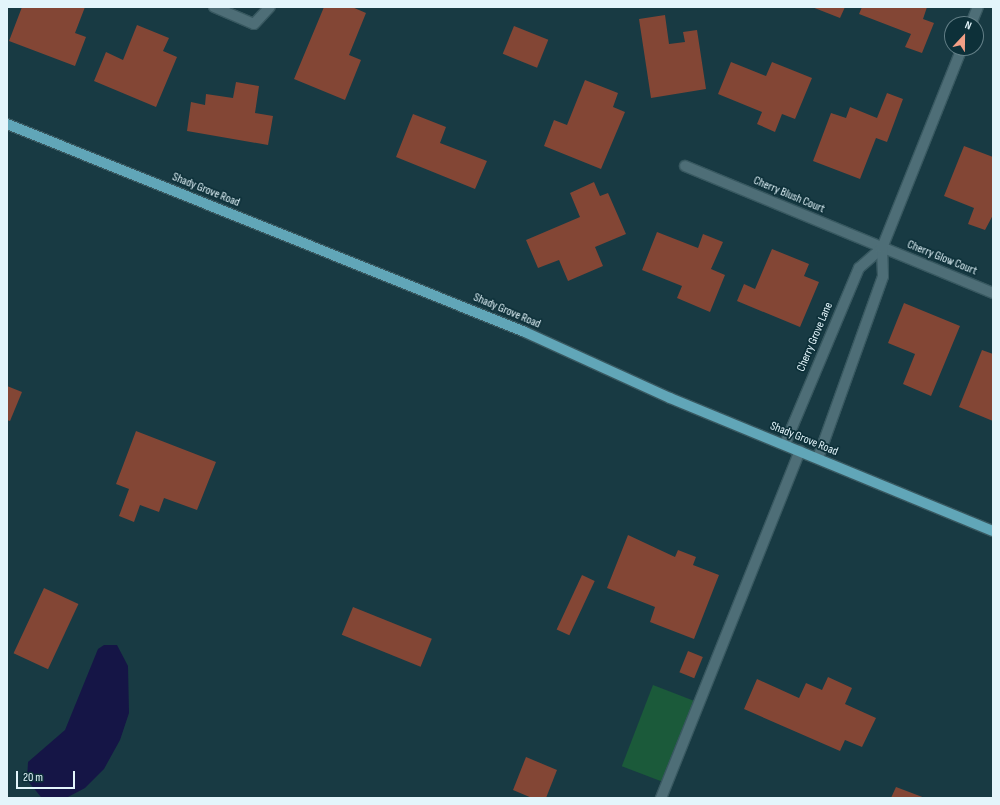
<!DOCTYPE html>
<style>
body{margin:0}
#map{position:relative;width:1000px;height:805px;overflow:hidden;background:#183a43;font-family:"Sofia Sans Condensed",sans-serif}
div>[style]{position:absolute}
[style*='--x']{left:calc(var(--x)*1px);top:calc(var(--y)*1px);width:calc(var(--w)*1px);rotate:calc(var(--a)*1deg)}
.green>*{inset:0;background:#1b5a3a;transform-origin:0 0}
.water>*{inset:0;background:#151546}
.building>*{inset:0;background:#834635;transform-origin:0 0}
.roads{filter:drop-shadow(1px 0 #385860) drop-shadow(-1px 0 #385860) drop-shadow(0 1px #385860) drop-shadow(0 -1px #385860)}
.minor>*{height:10px;margin:-5px;padding:0 5px;transform-origin:5px;border-radius:5px;background:#4e6e77}
.major>*{height:10px;margin:-5px;padding:0 5px;transform-origin:5px;border-radius:5px;background:#61a6b8}
span{translate:-50% -50%;white-space:nowrap;text-align:center;line-height:1.15;-webkit-text-stroke:3.5px #0d3039;paint-order:stroke}
.street-label{font-size:12px;color:#e3f5fb}
.frame{position:absolute;inset:0;border:8px solid #e3f5fb;pointer-events:none}
.north{position:absolute;left:944px;top:16px;width:40px;height:40px;box-sizing:border-box;background:#0d3039;border:1px solid #637f87;border-radius:50%;rotate:22deg;font-size:11px;font-weight:700;line-height:16px;text-align:center;color:#e3f5fb}
.north::after{content:'';display:block;margin:auto;width:14px;height:18px;background:#f39f86;clip-path:polygon(50% 0,100% 100%,50% 72%,0 100%)}
.scale{position:absolute;left:16px;top:771px;width:59px;height:18px;box-sizing:border-box;border:2px solid #e3f5fb;border-top:0;padding-left:5px;font-size:12px;line-height:14px;white-space:nowrap;color:#e3f5fb;-webkit-text-stroke:3px #0d3039;paint-order:stroke}
</style>
<div id="map">
<div class="green">
<div style="left:653px;top:685px;width:45px;height:87px;rotate:21deg"></div>
</div>
<div class="water">
<div style="clip-path:polygon(104px 645px,117px 645px,128px 666px,129px 713px,120px 740px,104px 769px,85px 788px,66px 798px,41px 797px,27px 780px,28px 762px,65px 730px,98px 649px)"></div>
</div>
<div class="building">
<div style="clip-path:polygon(22px 7px,85px 7px,75px 33px,86px 37px,75px 66px,9px 41px)"></div>
<div style="clip-path:polygon(324px 7px,352px 7px,366px 13px,349px 55px,361px 60px,345px 100px,294px 79px)"></div>
<div style="clip-path:polygon(812px 7px,845px 7px,840px 18px)"></div>
<div style="clip-path:polygon(862px 7px,927px 7px,923px 19px,934px 23px,922px 53px,905px 47px,911px 34px,859px 14px)"></div>
<div style="clip-path:polygon(665px 15px,669px 44px,685px 42px,683px 32px,697px 30px,706px 89px,651px 98px,639px 19px)"></div>
<div style="clip-path:polygon(137px 25px,169px 38px,163px 51px,177px 57px,156px 107px,94px 81px,106px 52px,123px 60px)"></div>
<div style="left:514px;top:26px;width:37px;height:30px;rotate:22deg"></div>
<div style="clip-path:polygon(731px 62px,766px 76px,772px 62px,812px 78px,795px 119px,782px 114px,775px 132px,757px 124px,762px 112px,718px 94px)"></div>
<div style="clip-path:polygon(585px 80px,618px 93px,613px 107px,625px 112px,601px 169px,544px 146px,554px 120px,567px 125px)"></div>
<div style="clip-path:polygon(236px 82px,259px 86px,255px 113px,273px 116px,268px 145px,187px 131px,191px 102px,205px 105px,206px 94px,233px 98px)"></div>
<div style="clip-path:polygon(887px 93px,903px 99px,887px 142px,876px 138px,860px 179px,813px 161px,831px 113px,846px 118px,850px 107px,877px 118px)"></div>
<div style="clip-path:polygon(413px 114px,446px 127px,440px 143px,487px 161px,475px 189px,396px 157px)"></div>
<div style="clip-path:polygon(964px 146px,993px 157px,993px 215px,985px 230px,968px 224px,974px 208px,944px 196px)"></div>
<div style="clip-path:polygon(594px 182px,600px 196px,608px 193px,626px 234px,595px 247px,603px 266px,568px 281px,559px 260px,538px 268px,526px 240px,580px 217px,570px 193px)"></div>
<div style="clip-path:polygon(657px 232px,698px 248px,703px 234px,723px 242px,711px 269px,725px 275px,710px 312px,677px 298px,682px 286px,642px 270px)"></div>
<div style="clip-path:polygon(772px 249px,809px 264px,804px 276px,819px 282px,800px 327px,737px 301px,744px 284px,755px 289px)"></div>
<div style="clip-path:polygon(904px 303px,960px 326px,931px 396px,903px 384px,915px 354px,888px 343px)"></div>
<div style="clip-path:polygon(982px 350px,993px 354px,993px 421px,959px 407px)"></div>
<div style="clip-path:polygon(7px 386px,22px 392px,10px 421px,7px 420px)"></div>
<div style="clip-path:polygon(136px 431px,216px 462px,197px 510px,164px 498px,159px 512px,140px 505px,134px 522px,119px 516px,129px 489px,116px 484px)"></div>
<div style="clip-path:polygon(628px 535px,675px 557px,678px 550px,696px 557px,693px 565px,719px 575px,694px 639px,650px 622px,655px 607px,607px 588px)"></div>
<div style="left:582px;top:575px;width:14px;height:60px;rotate:25deg"></div>
<div style="left:44px;top:588px;width:38px;height:72px;rotate:25deg"></div>
<div style="left:353px;top:607px;width:85px;height:30px;rotate:22deg"></div>
<div style="left:688px;top:651px;width:16px;height:23px;rotate:22deg"></div>
<div style="clip-path:polygon(828px 677px,852px 688px,845px 704px,876px 718px,862px 747px,845px 740px,840px 751px,744px 709px,757px 679px,799px 698px,806px 683px,822px 690px)"></div>
<div style="clip-path:polygon(526px 757px,557px 770px,546px 798px,532px 798px,513px 790px)"></div>
<div style="clip-path:polygon(896px 787px,925px 798px,891px 798px)"></div>
</div>
<div class="roads">
<div class="minor">
<div style="--x:214;--y:7;--w:43;--a:23"></div>
<div style="--x:254;--y:24;--w:23;--a:-47"></div>
<div style="--x:971;--y:24;--w:18;--a:-68"></div>
<div style="--x:685;--y:166;--w:333;--a:22.4"></div>
<div style="--x:785;--y:444;--w:191;--a:-67.2"></div>
<div style="--x:859;--y:268;--w:30;--a:-41"></div>
<div style="--x:818;--y:458;--w:193;--a:-70.3"></div>
<div style="--x:883;--y:276;--w:28;--a:-92"></div>
<div style="--x:882;--y:248;--w:215;--a:-68.2"></div>
<div style="--x:661;--y:798;--w:374;--a:-68.2"></div>
</div>
<div class="major">
<div style="--x:7;--y:124;--w:558;--a:21.88"></div>
<div style="--x:525;--y:332;--w:159;--a:24.5"></div>
<div style="--x:670;--y:398;--w:349;--a:22.4"></div>
</div>
</div>
<div class="street-label">
<span style="left:206px;top:190px;rotate:22deg">Shady Grove Road</span>
<span style="left:789px;top:195px;rotate:23deg">Cherry Blush Court</span>
<span style="left:942px;top:258px;rotate:22deg">Cherry Glow Court</span>
<span style="left:507px;top:311px;rotate:23deg">Shady Grove Road</span>
<span style="left:815px;top:337px;rotate:-67deg">Cherry Grove Lane</span>
<span style="left:804px;top:439px;rotate:22deg">Shady Grove Road</span>
</div>
<div class="frame"></div>
<div class="north">N</div>
<div class="scale">20 m</div>
</div>
